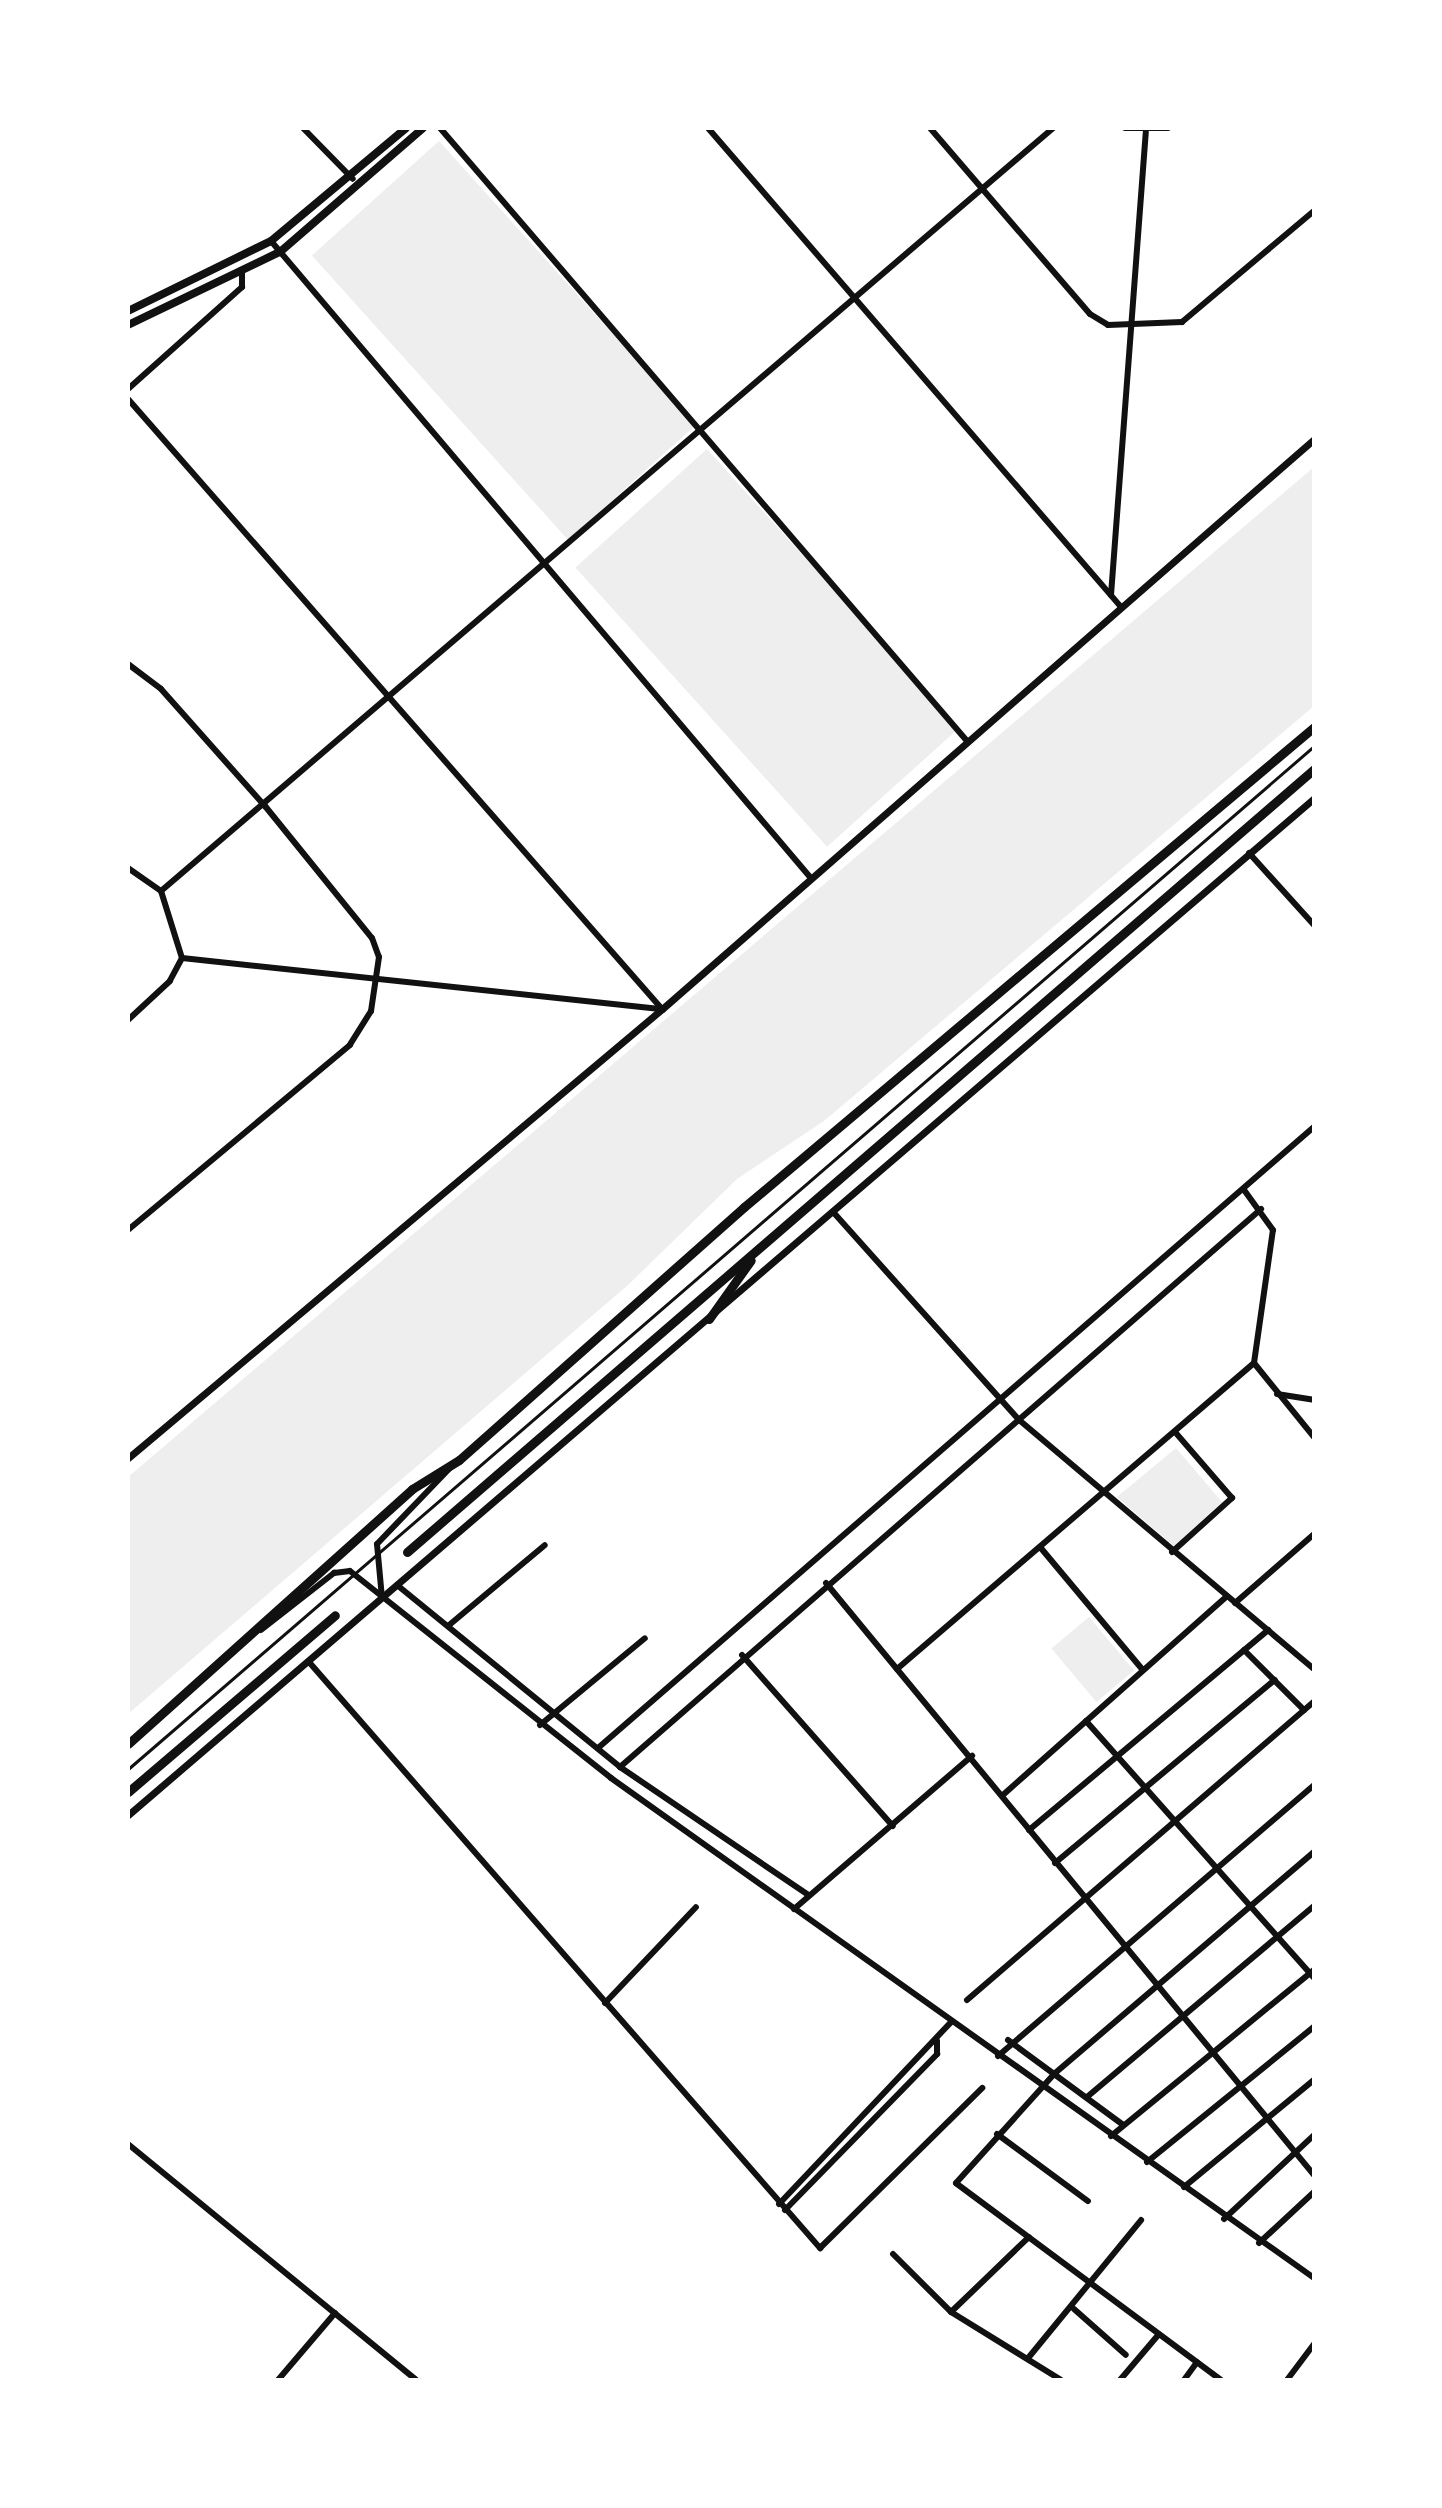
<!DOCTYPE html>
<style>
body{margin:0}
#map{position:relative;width:1442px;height:2508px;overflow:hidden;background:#fff;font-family:Karla,sans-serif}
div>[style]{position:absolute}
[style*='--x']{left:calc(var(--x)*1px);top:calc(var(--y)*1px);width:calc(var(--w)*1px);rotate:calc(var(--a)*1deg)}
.green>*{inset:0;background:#eee;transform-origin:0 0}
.service>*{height:3px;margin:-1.5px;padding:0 1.5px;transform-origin:1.5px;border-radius:1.5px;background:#111}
.minor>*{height:6px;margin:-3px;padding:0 3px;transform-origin:3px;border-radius:3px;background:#111}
.tertiary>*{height:7px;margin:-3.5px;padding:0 3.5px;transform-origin:3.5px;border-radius:3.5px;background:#111}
.secondary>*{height:8px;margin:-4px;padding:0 4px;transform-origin:4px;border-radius:4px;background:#111}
.primary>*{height:9px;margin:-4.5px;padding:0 4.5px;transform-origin:4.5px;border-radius:4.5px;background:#111}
span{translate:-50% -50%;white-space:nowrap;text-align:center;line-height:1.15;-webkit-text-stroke:8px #fff;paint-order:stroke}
.frame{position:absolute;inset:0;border:130px solid #fff;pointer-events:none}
</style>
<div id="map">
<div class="green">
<div style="left:439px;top:141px;width:383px;height:171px;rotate:48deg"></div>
<div style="left:707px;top:449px;width:376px;height:177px;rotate:48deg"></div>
<div style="clip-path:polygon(1314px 467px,1314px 706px,824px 1121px,737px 1179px,628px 1285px,128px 1714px,128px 1477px)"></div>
<div style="clip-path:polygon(1176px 1448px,1222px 1502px,1174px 1546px,1117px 1497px)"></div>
<div style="left:1089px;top:1617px;width:70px;height:49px;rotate:50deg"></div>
</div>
<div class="service">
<div style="--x:128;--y:1769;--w:1566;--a:-40.78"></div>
</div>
<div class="minor">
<div style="--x:303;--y:128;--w:71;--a:45.6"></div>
<div style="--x:440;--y:128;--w:810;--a:49.31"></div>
<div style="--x:708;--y:128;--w:632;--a:49.23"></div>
<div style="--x:930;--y:128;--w:245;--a:49.3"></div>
<div style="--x:1090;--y:314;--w:21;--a:31"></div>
<div style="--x:1108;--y:325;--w:74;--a:-2.3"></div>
<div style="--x:1182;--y:322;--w:172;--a:-40.1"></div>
<div style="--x:1125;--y:128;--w:43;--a:0"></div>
<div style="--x:271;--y:241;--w:834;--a:49.72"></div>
<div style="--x:128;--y:389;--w:153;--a:-41.8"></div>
<div style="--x:242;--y:287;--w:14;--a:-90"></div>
<div style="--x:128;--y:399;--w:811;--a:48.8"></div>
<div style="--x:1111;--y:595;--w:464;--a:-85.7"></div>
<div style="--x:128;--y:664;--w:41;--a:37.1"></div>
<div style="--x:161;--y:689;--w:157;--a:48.4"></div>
<div style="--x:265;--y:806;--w:170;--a:51"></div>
<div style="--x:372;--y:938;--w:20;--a:70"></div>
<div style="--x:379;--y:957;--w:55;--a:98.4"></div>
<div style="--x:371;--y:1011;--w:40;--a:122"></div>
<div style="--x:350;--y:1045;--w:289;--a:140.2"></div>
<div style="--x:1249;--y:853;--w:97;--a:47.9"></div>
<div style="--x:128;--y:868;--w:40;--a:34.9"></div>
<div style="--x:161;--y:891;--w:70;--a:72.6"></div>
<div style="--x:182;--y:958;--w:26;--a:118"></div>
<div style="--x:170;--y:981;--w:57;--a:137.1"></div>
<div style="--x:161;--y:891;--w:1174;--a:-40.54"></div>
<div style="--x:182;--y:958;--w:483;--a:6.1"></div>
<div style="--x:834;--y:1213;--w:276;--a:48.2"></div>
<div style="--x:1018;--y:1419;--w:387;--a:40.2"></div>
<div style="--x:1254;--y:1363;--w:95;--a:51"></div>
<div style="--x:1277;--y:1394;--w:37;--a:9"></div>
<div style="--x:1040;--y:1547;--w:160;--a:50.1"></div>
<div style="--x:1172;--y:1552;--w:81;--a:-42"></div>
<div style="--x:1232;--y:1498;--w:87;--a:-130.8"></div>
<div style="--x:826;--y:1583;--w:767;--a:50.5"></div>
<div style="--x:397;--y:1585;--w:288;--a:39.2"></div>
<div style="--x:620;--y:1767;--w:227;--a:34.2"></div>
<div style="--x:382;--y:1598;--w:54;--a:-95.3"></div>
<div style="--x:377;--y:1544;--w:105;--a:-46.2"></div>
<div style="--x:1235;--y:1603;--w:105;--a:-41.1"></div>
<div style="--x:448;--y:1626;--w:126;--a:-39.9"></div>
<div style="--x:261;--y:1630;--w:93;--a:-38"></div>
<div style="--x:334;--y:1573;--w:16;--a:-7"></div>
<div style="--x:350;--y:1571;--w:333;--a:38.4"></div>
<div style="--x:611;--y:1778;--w:863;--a:35.42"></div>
<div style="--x:1244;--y:1650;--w:85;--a:45"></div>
<div style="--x:742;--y:1655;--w:228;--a:48.6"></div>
<div style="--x:309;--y:1662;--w:778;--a:48.91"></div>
<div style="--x:820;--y:2248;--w:228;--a:-44.6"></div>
<div style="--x:897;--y:1669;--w:470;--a:-40.6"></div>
<div style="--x:1254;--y:1363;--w:134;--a:-81.9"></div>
<div style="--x:1273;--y:1230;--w:49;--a:-125.9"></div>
<div style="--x:1086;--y:1721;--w:344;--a:48.4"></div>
<div style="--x:540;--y:1725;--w:136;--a:-39.6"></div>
<div style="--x:598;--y:1748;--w:948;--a:-40.94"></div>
<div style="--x:620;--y:1767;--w:850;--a:-41.04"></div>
<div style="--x:1004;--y:1794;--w:298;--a:-41.6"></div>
<div style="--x:1029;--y:1830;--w:312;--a:-39.9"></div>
<div style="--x:1055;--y:1863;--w:286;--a:-39.8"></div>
<div style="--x:794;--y:1909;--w:235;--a:-40.7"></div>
<div style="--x:967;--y:2000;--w:457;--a:-40.7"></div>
<div style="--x:605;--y:2003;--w:132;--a:-46.5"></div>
<div style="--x:1008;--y:2040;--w:142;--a:36.4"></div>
<div style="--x:998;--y:2056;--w:416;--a:-40.6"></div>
<div style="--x:1087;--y:2097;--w:297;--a:-40.1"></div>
<div style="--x:997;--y:2134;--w:113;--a:36.4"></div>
<div style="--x:1111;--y:2136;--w:262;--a:-39.3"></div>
<div style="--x:128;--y:2144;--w:372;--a:39.3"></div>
<div style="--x:1147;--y:2162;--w:215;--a:-39"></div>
<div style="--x:1184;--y:2187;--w:168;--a:-39.5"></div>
<div style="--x:779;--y:2204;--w:250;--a:-46.6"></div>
<div style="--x:785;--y:2210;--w:218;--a:-45.7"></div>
<div style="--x:937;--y:2054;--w:13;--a:-90"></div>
<div style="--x:1224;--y:2219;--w:123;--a:-43"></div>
<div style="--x:1259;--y:2243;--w:75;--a:-42.8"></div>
<div style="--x:893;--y:2254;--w:82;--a:45"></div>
<div style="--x:951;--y:2312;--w:108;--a:-43.9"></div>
<div style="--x:1074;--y:2309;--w:69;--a:41.5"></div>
<div style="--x:951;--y:2312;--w:129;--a:31.7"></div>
<div style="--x:1029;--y:2357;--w:177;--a:-50.7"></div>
<div style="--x:278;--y:2380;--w:88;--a:-49.6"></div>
<div style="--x:1120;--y:2380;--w:60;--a:-49.7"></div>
<div style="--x:1184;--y:2380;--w:22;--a:-54"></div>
<div style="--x:1221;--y:2380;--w:330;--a:-143.4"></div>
<div style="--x:956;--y:2183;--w:147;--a:-48"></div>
<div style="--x:1054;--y:2074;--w:342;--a:-40.5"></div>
<div style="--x:1287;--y:2380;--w:45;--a:-53.1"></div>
</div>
<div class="tertiary">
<div style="--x:128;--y:1458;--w:698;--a:-40.06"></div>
<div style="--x:662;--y:1009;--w:866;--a:-41.16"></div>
<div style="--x:128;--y:1815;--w:1562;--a:-40.61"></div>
</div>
<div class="secondary">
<div style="--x:128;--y:311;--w:159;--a:-26.1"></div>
<div style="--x:271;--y:241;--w:176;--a:-39.9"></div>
<div style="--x:128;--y:325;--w:169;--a:-25.7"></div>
<div style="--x:280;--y:252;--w:189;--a:-40.9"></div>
</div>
<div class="primary">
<div style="--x:709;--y:1319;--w:72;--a:-54.6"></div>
<div style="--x:407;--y:1552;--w:1198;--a:-40.8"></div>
<div style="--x:128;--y:1744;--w:382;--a:-41.9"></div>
<div style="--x:412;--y:1489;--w:55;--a:-31.7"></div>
<div style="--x:459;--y:1460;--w:381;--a:-41.6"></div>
<div style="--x:744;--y:1207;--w:745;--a:-40.1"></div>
<div style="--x:128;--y:1792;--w:272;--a:-40.5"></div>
</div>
<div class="frame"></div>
</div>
